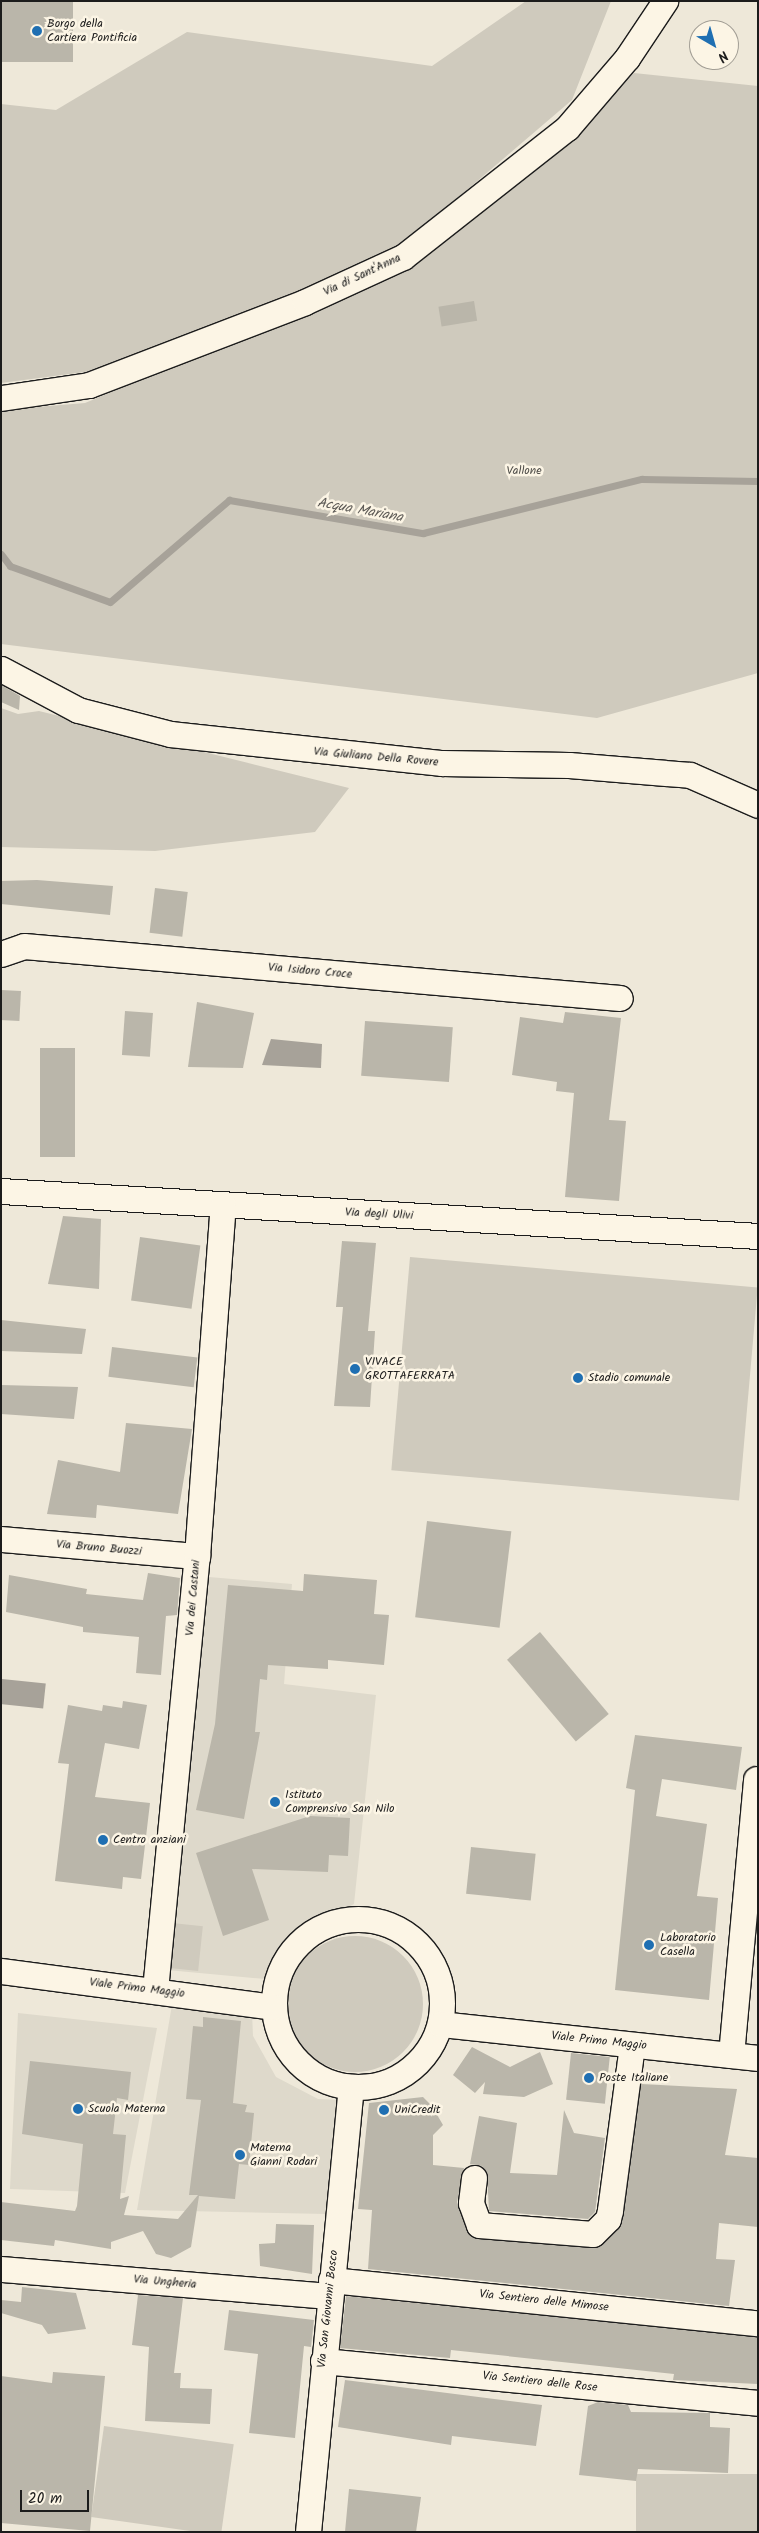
<!DOCTYPE html>
<style>
body{margin:0}
#map{position:relative;width:759px;height:2533px;overflow:hidden;background:#eee8d9;font-family:Kalam,sans-serif}
div>[style]{position:absolute}
[style*='--x']{left:calc(var(--x)*1px);top:calc(var(--y)*1px);width:calc(var(--w)*1px);rotate:calc(var(--a)*1deg)}
.built>*{inset:0;background:#ded9cb}
.green>*{inset:0;background:#cfcabd;transform-origin:0 0}
.round{border-radius:50%}
.water>*{inset:0;background:#a7a299;transform-origin:0 0}
.stream>*{height:7px;margin:-3.5px;padding:0 3.5px;transform-origin:3.5px;border-radius:3.5px;background:#a7a299}
.building>*{inset:0;background:#bab6aa;transform-origin:0 0}
.roads{filter:drop-shadow(1px 0 #1c1c1c) drop-shadow(-1px 0 #1c1c1c) drop-shadow(0 1px #1c1c1c) drop-shadow(0 -1px #1c1c1c)}
.street>*{height:25px;margin:-12.5px;padding:0 12.5px;transform-origin:12.5px;border-radius:12.5px;background:#fcf5e5}
.street>.ring{margin:-12.5px;padding:0;box-sizing:content-box;background:none;border:25px solid #fcf5e5;border-radius:50%}
.dots>*{width:14px;height:14px;translate:-50% -50%;box-sizing:border-box;border:2px solid #fcf5e5;border-radius:50%}
span{translate:-50% -50%;white-space:nowrap;text-align:center;line-height:1.15;-webkit-text-stroke:5px #fcf5e5;paint-order:stroke}
.poi-label{font-size:12px;color:#1c1c1c}
.left{translate:0 -50%;text-align:left}
.street-label{font-size:12px;color:#1c1c1c}
.park-label{font-size:12px;color:#52504c}
.water-label{font-size:14px;color:#5b5854;font-style:italic}
.frame{position:absolute;inset:0;border:2px solid #1c1c1c;pointer-events:none}
.north{position:absolute;left:689px;top:20px;width:50px;height:50px;box-sizing:border-box;background:#fcf5e5;border:1px solid #a29e95;border-radius:50%;rotate:142deg;font-size:14px;font-weight:700;line-height:20px;text-align:center;color:#1c1c1c}
.north::after{content:'';display:block;margin:auto;width:18px;height:22px;background:#1f6fb2;clip-path:polygon(50% 0,100% 100%,50% 72%,0 100%)}
.scale{position:absolute;left:20px;top:2490px;width:69px;height:22px;box-sizing:border-box;border:2px solid #1c1c1c;border-top:0;padding-left:6px;font-size:15px;line-height:18px;white-space:nowrap;color:#1c1c1c;-webkit-text-stroke:4px #fcf5e5;paint-order:stroke}
</style>
<div id="map">
<div class="built">
<div style="clip-path:polygon(209px 1577px,292px 1584px,284px 1684px,376px 1695px,354px 1904px,303px 1929px,280px 1952px,265px 1979px,167px 1970px)"></div>
<div style="clip-path:polygon(173px 1999px,252px 2012px,253px 2036px,276px 2077px,318px 2099px,342px 2100px,326px 2214px,137px 2210px)"></div>
<div style="clip-path:polygon(18px 2013px,157px 2028px,125px 2193px,10px 2189px)"></div>
</div>
<div class="green">
<div style="clip-path:polygon(526px 1px,611px 1px,572px 100px,398px 249px,224px 326px,85px 372px,1px 383px,1px 104px,56px 110px,187px 32px,432px 66px)"></div>
<div style="clip-path:polygon(634px 73px,758px 86px,758px 673px,597px 718px,1px 644px,1px 410px,85px 403px,403px 271px)"></div>
<div style="clip-path:polygon(1px 708px,18px 714px,39px 711px,349px 788px,315px 832px,155px 851px,1px 847px)"></div>
<div style="left:410px;top:1257px;width:349px;height:214px;rotate:5deg"></div>
<div style="left:172px;top:1923px;width:31px;height:45px;rotate:6deg"></div>
<div class="round" style="left:287px;top:1936px;width:136px;height:136px"></div>
<div style="left:104px;top:2426px;width:131px;height:92px;rotate:8deg"></div>
<div style="left:758px;top:2474px;width:58px;height:122px;rotate:90deg"></div>
</div>
<div class="water">
<div style="clip-path:polygon(271px 1039px,322px 1044px,321px 1068px,262px 1065px)"></div>
<div style="left:2px;top:1679px;width:44px;height:25px;rotate:6deg"></div>
</div>
<div class="stream">
<div style="--x:1;--y:554;--w:15;--a:53"></div>
<div style="--x:10;--y:566;--w:106;--a:19.8"></div>
<div style="--x:110;--y:602;--w:157;--a:-40.6"></div>
<div style="--x:229;--y:500;--w:197;--a:9.7"></div>
<div style="--x:423;--y:533;--w:226;--a:-13.9"></div>
<div style="--x:642;--y:479;--w:116;--a:1"></div>
</div>
<div class="building">
<div style="left:1px;top:1px;width:72px;height:61px"></div>
<div style="left:474px;top:301px;width:20px;height:36px;rotate:81deg"></div>
<div style="clip-path:polygon(1px 685px,20px 696px,19px 710px,1px 702px)"></div>
<div style="clip-path:polygon(37px 880px,113px 886px,110px 915px,1px 904px,1px 881px)"></div>
<div style="left:155px;top:888px;width:33px;height:45px;rotate:7deg"></div>
<div style="left:1px;top:990px;width:20px;height:30px;rotate:3deg"></div>
<div style="clip-path:polygon(197px 1002px,254px 1013px,243px 1068px,188px 1067px)"></div>
<div style="left:125px;top:1011px;width:28px;height:44px;rotate:4deg"></div>
<div style="clip-path:polygon(565px 1012px,621px 1018px,609px 1120px,626px 1121px,619px 1201px,565px 1197px,574px 1093px,556px 1091px,557px 1082px,512px 1075px,520px 1017px,563px 1023px)"></div>
<div style="left:365px;top:1021px;width:88px;height:55px;rotate:4deg"></div>
<div style="left:40px;top:1048px;width:35px;height:109px"></div>
<div style="clip-path:polygon(63px 1216px,101px 1219px,99px 1289px,48px 1284px)"></div>
<div style="left:140px;top:1237px;width:61px;height:64px;rotate:8deg"></div>
<div style="clip-path:polygon(342px 1241px,376px 1243px,368px 1331px,375px 1331px,370px 1407px,334px 1406px,343px 1307px,336px 1307px)"></div>
<div style="clip-path:polygon(1px 1320px,86px 1329px,82px 1354px,1px 1351px)"></div>
<div style="left:112px;top:1347px;width:86px;height:30px;rotate:7deg"></div>
<div style="clip-path:polygon(1px 1385px,78px 1387px,74px 1419px,1px 1414px)"></div>
<div style="clip-path:polygon(126px 1423px,192px 1429px,178px 1514px,97px 1505px,96px 1518px,47px 1514px,58px 1460px,120px 1472px)"></div>
<div style="left:427px;top:1521px;width:85px;height:97px;rotate:7deg"></div>
<div style="clip-path:polygon(148px 1573px,180px 1578px,177px 1615px,166px 1616px,161px 1675px,136px 1673px,139px 1637px,83px 1632px,83px 1627px,6px 1612px,9px 1575px,87px 1589px,86px 1594px,143px 1600px)"></div>
<div style="clip-path:polygon(304px 1574px,377px 1580px,374px 1614px,389px 1615px,384px 1665px,328px 1660px,328px 1669px,268px 1665px,267px 1680px,260px 1679px,255px 1732px,260px 1732px,244px 1819px,196px 1810px,215px 1724px,228px 1585px,303px 1591px)"></div>
<div style="left:540px;top:1632px;width:107px;height:43px;rotate:50deg"></div>
<div style="clip-path:polygon(123px 1701px,147px 1705px,139px 1749px,105px 1743px,95px 1797px,150px 1803px,141px 1879px,123px 1877px,122px 1889px,55px 1881px,69px 1764px,58px 1763px,68px 1705px,102px 1711px,103px 1705px,122px 1708px)"></div>
<div style="clip-path:polygon(635px 1735px,742px 1747px,736px 1790px,662px 1779px,656px 1816px,707px 1824px,697px 1896px,718px 1898px,709px 2000px,615px 1990px,635px 1790px,626px 1788px)"></div>
<div style="clip-path:polygon(310px 1816px,350px 1818px,348px 1856px,329px 1855px,328px 1872px,252px 1869px,269px 1920px,223px 1936px,196px 1853px)"></div>
<div style="left:471px;top:1847px;width:65px;height:47px;rotate:6deg"></div>
<div style="clip-path:polygon(203px 2017px,241px 2021px,233px 2103px,247px 2105px,245px 2112px,254px 2113px,249px 2165px,239px 2164px,235px 2199px,199px 2196px,191px 2247px,171px 2258px,156px 2254px,143px 2231px,111px 2242px,111px 2249px,55px 2240px,54px 2246px,1px 2240px,1px 2202px,75px 2211px,77px 2206px,83px 2144px,22px 2134px,30px 2061px,131px 2072px,128px 2100px,117px 2098px,113px 2134px,126px 2135px,120px 2199px,129px 2196px,124px 2215px,178px 2219px,198px 2195px,189px 2195px,201px 2100px,186px 2099px,193px 2026px,203px 2027px)"></div>
<div style="clip-path:polygon(472px 2047px,510px 2067px,540px 2052px,553px 2084px,524px 2097px,483px 2094px,485px 2082px,475px 2093px,453px 2075px)"></div>
<div style="left:571px;top:2053px;width:39px;height:47px;rotate:6deg"></div>
<div style="clip-path:polygon(641px 2084px,737px 2089px,725px 2155px,758px 2158px,758px 2227px,719px 2223px,716px 2259px,735px 2260px,729px 2306px,368px 2269px,372px 2210px,358px 2209px,369px 2103px,423px 2097px,432px 2106px,443px 2125px,433px 2135px,433px 2165px,464px 2168px,457px 2202px,471px 2237px,592px 2248px,603px 2244px,622px 2222px)"></div>
<div style="clip-path:polygon(564px 2110px,574px 2133px,605px 2138px,595px 2212px,588px 2219px,489px 2211px,487px 2173px,482px 2166px,470px 2164px,479px 2116px,517px 2123px,510px 2173px,557px 2175px)"></div>
<div style="clip-path:polygon(276px 2224px,314px 2225px,312px 2274px,260px 2266px,259px 2244px,275px 2243px)"></div>
<div style="clip-path:polygon(22px 2287px,76px 2293px,86px 2329px,48px 2334px,42px 2325px,1px 2313px,1px 2300px,21px 2302px)"></div>
<div style="clip-path:polygon(138px 2295px,183px 2298px,174px 2373px,181px 2373px,180px 2388px,212px 2389px,210px 2424px,145px 2421px,149px 2347px,132px 2345px)"></div>
<div style="clip-path:polygon(346px 2296px,758px 2337px,758px 2384px,673px 2380px,674px 2374px,451px 2350px,450px 2358px,340px 2348px)"></div>
<div style="clip-path:polygon(229px 2310px,314px 2320px,311px 2347px,304px 2346px,295px 2438px,249px 2433px,258px 2354px,224px 2350px)"></div>
<div style="clip-path:polygon(53px 2372px,105px 2376px,90px 2531px,1px 2523px,1px 2376px,52px 2383px)"></div>
<div style="clip-path:polygon(345px 2380px,542px 2405px,536px 2446px,452px 2436px,451px 2445px,338px 2427px)"></div>
<div style="clip-path:polygon(598px 2402px,628px 2405px,631px 2412px,710px 2413px,710px 2427px,730px 2428px,728px 2473px,638px 2469px,636px 2481px,579px 2475px,588px 2406px)"></div>
<div style="clip-path:polygon(349px 2489px,421px 2497px,416px 2532px,345px 2532px)"></div>
</div>
<div class="roads">
<div class="street">
<div style="--x:1;--y:398;--w:89;--a:-8.4"></div>
<div style="--x:89;--y:385;--w:231;--a:-21"></div>
<div style="--x:305;--y:302;--w:108;--a:-24.7"></div>
<div style="--x:403;--y:257;--w:209;--a:-38.2"></div>
<div style="--x:567;--y:128;--w:92;--a:-49.4"></div>
<div style="--x:627;--y:58;--w:69;--a:-56.3"></div>
<div style="--x:1;--y:669;--w:87;--a:28"></div>
<div style="--x:78;--y:710;--w:95;--a:14.6"></div>
<div style="--x:170;--y:734;--w:274;--a:6.1"></div>
<div style="--x:442;--y:763;--w:127;--a:0.9"></div>
<div style="--x:569;--y:765;--w:121;--a:4.7"></div>
<div style="--x:690;--y:775;--w:74;--a:23.8"></div>
<div style="--x:1;--y:954;--w:24;--a:-19"></div>
<div style="--x:24;--y:946;--w:598;--a:4.99"></div>
<div style="--x:1;--y:1191;--w:758;--a:3.4"></div>
<div style="--x:1;--y:1539;--w:197;--a:5"></div>
<div class="ring" style="left:274px;top:1919px;width:143px;height:143px"></div>
<div style="--x:1;--y:1971;--w:275;--a:7.5"></div>
<div style="--x:155;--y:1990;--w:436;--a:-84.5"></div>
<div style="--x:197;--y:1556;--w:352;--a:-85.8"></div>
<div style="--x:440;--y:2024;--w:320;--a:6.1"></div>
<div style="--x:731;--y:2055;--w:277;--a:-84.8"></div>
<div style="--x:474;--y:2178;--w:25;--a:97"></div>
<div style="--x:471;--y:2203;--w:23;--a:70"></div>
<div style="--x:479;--y:2225;--w:114;--a:4.5"></div>
<div style="--x:593;--y:2234;--w:21;--a:-45"></div>
<div style="--x:608;--y:2219;--w:9;--a:-77"></div>
<div style="--x:610;--y:2210;--w:166;--a:-82.4"></div>
<div style="--x:1;--y:2269;--w:329;--a:4.7"></div>
<div style="--x:331;--y:2280;--w:429;--a:5.8"></div>
<div style="--x:323;--y:2361;--w:437;--a:5.5"></div>
<div style="--x:308;--y:2532;--w:447;--a:-84.5"></div>
</div>
</div>
<div class="dots">
<div style="left:37px;top:31px;background:#1f6fb2"></div>
<div style="left:355px;top:1369px;background:#1f6fb2"></div>
<div style="left:578px;top:1378px;background:#1f6fb2"></div>
<div style="left:275px;top:1802px;background:#1f6fb2"></div>
<div style="left:103px;top:1840px;background:#1f6fb2"></div>
<div style="left:649px;top:1945px;background:#1f6fb2"></div>
<div style="left:589px;top:2078px;background:#1f6fb2"></div>
<div style="left:78px;top:2109px;background:#1f6fb2"></div>
<div style="left:384px;top:2110px;background:#1f6fb2"></div>
<div style="left:240px;top:2155px;background:#1f6fb2"></div>
</div>
<div class="poi-label">
<span class="left" style="left:47px;top:31px">Borgo della<br>Cartiera Pontificia</span>
<span class="left" style="left:365px;top:1369px">VIVACE<br>GROTTAFERRATA</span>
<span class="left" style="left:588px;top:1378px">Stadio comunale</span>
<span class="left" style="left:285px;top:1802px">Istituto<br>Comprensivo San Nilo</span>
<span class="left" style="left:113px;top:1840px">Centro anziani</span>
<span class="left" style="left:660px;top:1945px">Laboratorio<br>Casella</span>
<span class="left" style="left:599px;top:2078px">Poste Italiane</span>
<span class="left" style="left:88px;top:2109px">Scuola Materna</span>
<span class="left" style="left:394px;top:2110px">UniCredit</span>
<span class="left" style="left:250px;top:2155px">Materna<br>Gianni Rodari</span>
</div>
<div class="street-label">
<span style="left:362px;top:275px;rotate:-25deg">Via di Sant'Anna</span>
<span style="left:376px;top:757px;rotate:5deg">Via Giuliano Della Rovere</span>
<span style="left:310px;top:971px;rotate:5deg">Via Isidoro Croce</span>
<span style="left:379px;top:1214px;rotate:3deg">Via degli Ulivi</span>
<span style="left:99px;top:1548px;rotate:5deg">Via Bruno Buozzi</span>
<span style="left:193px;top:1598px;rotate:-85deg">Via dei Castani</span>
<span style="left:137px;top:1988px;rotate:7deg">Viale Primo Maggio</span>
<span style="left:599px;top:2041px;rotate:6deg">Viale Primo Maggio</span>
<span style="left:165px;top:2282px;rotate:5deg">Via Ungheria</span>
<span style="left:544px;top:2301px;rotate:6deg">Via Sentiero delle Mimose</span>
<span style="left:328px;top:2309px;rotate:-84deg">Via San Giovanni Bosco</span>
<span style="left:540px;top:2382px;rotate:6deg">Via Sentiero delle Rose</span>
</div>
<div class="park-label">
<span style="left:524px;top:471px">Vallone</span>
</div>
<div class="water-label">
<span style="left:360px;top:510px;rotate:10deg">Acqua Mariana</span>
</div>
<div class="frame"></div>
<div class="north">N</div>
<div class="scale">20 m</div>
</div>
